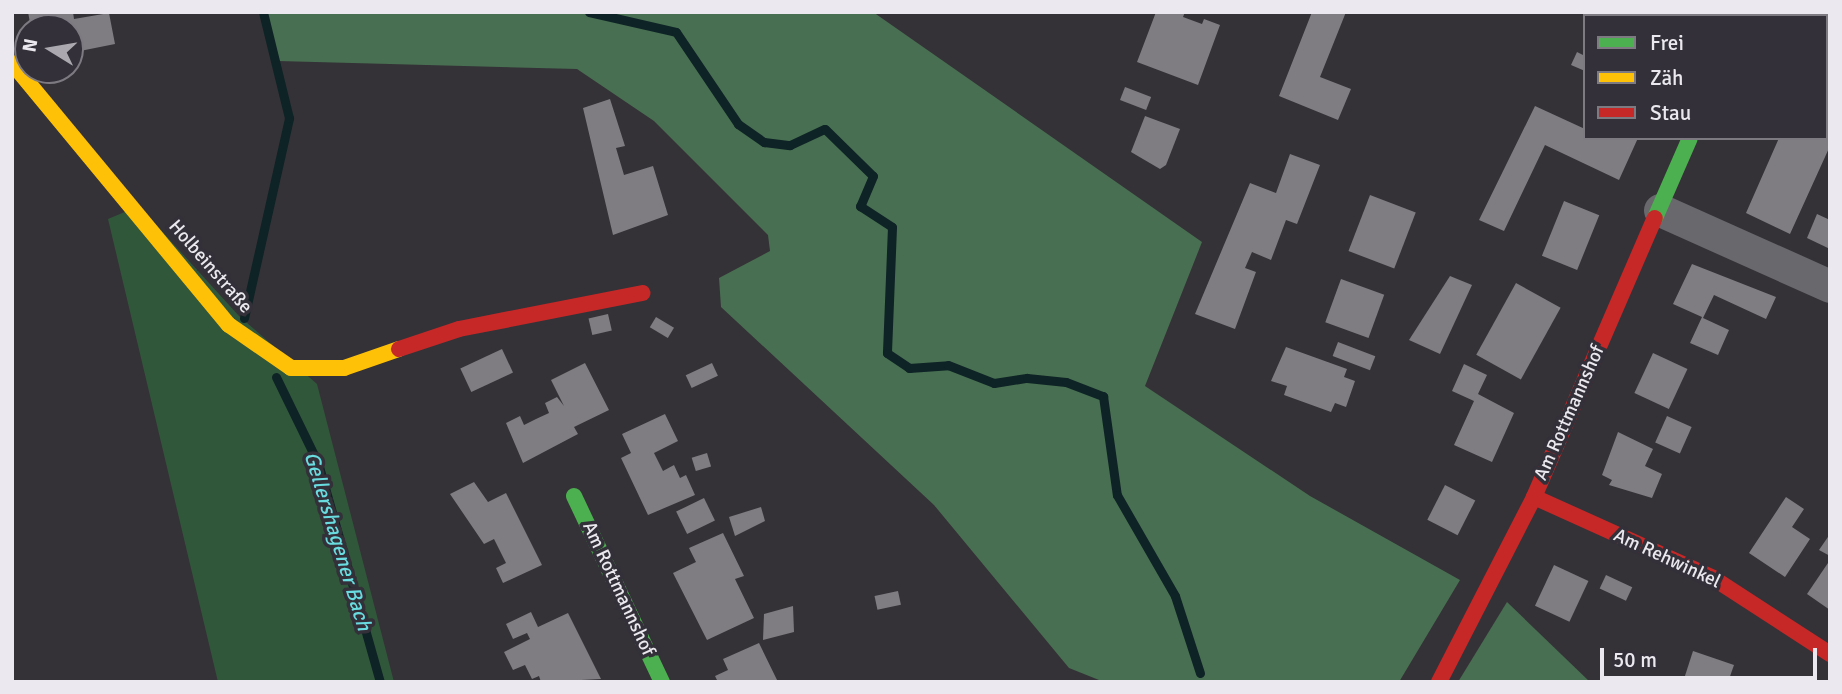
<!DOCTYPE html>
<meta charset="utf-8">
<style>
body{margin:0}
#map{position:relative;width:1842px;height:694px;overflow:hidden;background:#343237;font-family:Signika,sans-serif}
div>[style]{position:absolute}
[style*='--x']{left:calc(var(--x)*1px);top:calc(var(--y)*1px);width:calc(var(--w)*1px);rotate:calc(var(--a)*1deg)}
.green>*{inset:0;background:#31573b}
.forest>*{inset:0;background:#486f51}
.stream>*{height:9px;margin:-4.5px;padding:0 4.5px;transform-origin:4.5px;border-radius:4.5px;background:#0e2325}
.building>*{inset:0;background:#7f7d81;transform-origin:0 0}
.street>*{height:33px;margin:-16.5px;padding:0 16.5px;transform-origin:16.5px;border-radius:16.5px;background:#69686c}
.fast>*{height:16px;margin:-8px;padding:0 8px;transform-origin:8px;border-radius:8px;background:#4caf50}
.slow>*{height:16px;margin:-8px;padding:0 8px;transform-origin:8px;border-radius:8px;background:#ffc107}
.jam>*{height:16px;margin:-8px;padding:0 8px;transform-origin:8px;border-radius:8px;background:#c62828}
span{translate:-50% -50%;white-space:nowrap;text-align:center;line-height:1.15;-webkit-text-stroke:7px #333039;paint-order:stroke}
.street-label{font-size:19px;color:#ebe9ef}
.water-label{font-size:21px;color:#69dce0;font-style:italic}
.frame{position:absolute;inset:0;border:14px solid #ebe9ef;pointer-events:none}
.legend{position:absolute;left:1583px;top:14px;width:245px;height:126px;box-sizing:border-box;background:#333039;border:2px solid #7d7a82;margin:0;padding:9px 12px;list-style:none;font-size:21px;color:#ebe9ef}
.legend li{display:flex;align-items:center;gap:14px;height:35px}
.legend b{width:35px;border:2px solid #7d7a82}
.north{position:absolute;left:14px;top:14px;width:70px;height:70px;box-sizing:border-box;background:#333039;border:2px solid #7d7a82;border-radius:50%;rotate:281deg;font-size:19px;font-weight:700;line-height:28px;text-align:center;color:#ebe9ef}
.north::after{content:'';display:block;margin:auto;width:24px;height:32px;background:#aba9af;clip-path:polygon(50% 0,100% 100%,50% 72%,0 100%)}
.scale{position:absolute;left:1600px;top:648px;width:217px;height:32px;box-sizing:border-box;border:4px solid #ebe9ef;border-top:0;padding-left:9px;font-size:21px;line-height:24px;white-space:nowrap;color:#ebe9ef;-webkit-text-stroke:5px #333039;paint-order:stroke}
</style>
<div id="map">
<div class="green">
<div style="clip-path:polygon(139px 206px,239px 316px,317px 384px,394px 682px,218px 682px,108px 219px)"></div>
</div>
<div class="forest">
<div style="clip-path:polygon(266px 12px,873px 12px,1202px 242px,1145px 386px,1310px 496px,1460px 580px,1399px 682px,1104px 682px,1069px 668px,934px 505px,721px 307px,719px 278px,770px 251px,768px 235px,654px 121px,577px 69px,278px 61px)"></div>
<div style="clip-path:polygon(1507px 602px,1590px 682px,1458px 682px)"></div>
</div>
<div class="stream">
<div style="--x:589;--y:12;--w:89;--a:12.9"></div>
<div style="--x:676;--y:32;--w:111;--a:56"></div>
<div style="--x:738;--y:124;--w:32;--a:35"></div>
<div style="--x:764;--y:142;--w:26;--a:7"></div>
<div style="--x:790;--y:145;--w:38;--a:-25"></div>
<div style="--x:825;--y:129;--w:67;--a:44.4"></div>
<div style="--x:873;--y:176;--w:33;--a:113"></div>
<div style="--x:860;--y:206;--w:38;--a:33"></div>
<div style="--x:892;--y:227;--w:126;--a:92.3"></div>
<div style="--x:887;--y:353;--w:27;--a:34"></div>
<div style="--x:909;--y:368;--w:39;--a:-4"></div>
<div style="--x:948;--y:365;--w:49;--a:21.4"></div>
<div style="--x:994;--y:383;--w:33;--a:-9"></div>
<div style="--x:1027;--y:378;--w:39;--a:6"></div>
<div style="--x:1066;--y:382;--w:40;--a:21"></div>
<div style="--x:1103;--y:396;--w:100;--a:82"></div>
<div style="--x:1117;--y:495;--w:116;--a:60.1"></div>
<div style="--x:1175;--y:596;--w:81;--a:72"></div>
<div style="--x:244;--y:318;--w:205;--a:-77.3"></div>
<div style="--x:289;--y:118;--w:109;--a:-103.8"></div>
<div style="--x:276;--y:377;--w:96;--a:64"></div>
<div style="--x:318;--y:463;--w:228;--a:74.2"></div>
</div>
<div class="building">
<div style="clip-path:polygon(28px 12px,73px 12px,74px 19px,109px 13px,115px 44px,70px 53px,70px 28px,31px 28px)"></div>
<div style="clip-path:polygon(1156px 12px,1185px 12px,1183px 17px,1202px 24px,1204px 19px,1220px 25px,1198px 85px,1137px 62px)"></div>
<div style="clip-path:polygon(1312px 12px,1346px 12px,1320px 77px,1351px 89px,1338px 120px,1279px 96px)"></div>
<div style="clip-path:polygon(28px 31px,28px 61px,26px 62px,21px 33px)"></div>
<div style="clip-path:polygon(1577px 52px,1585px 56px,1585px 71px,1571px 65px)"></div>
<div style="clip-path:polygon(1826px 79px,1830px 146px,1790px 234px,1746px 213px,1779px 138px,1826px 138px)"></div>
<div style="left:1125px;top:87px;width:28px;height:14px;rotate:21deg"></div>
<div style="clip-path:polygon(610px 99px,625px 146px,616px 148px,624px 175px,653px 166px,668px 215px,613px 235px,583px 108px)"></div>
<div style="clip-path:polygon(1535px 106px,1585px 129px,1585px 138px,1638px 138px,1619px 180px,1545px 145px,1504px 231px,1479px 220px)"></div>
<div style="clip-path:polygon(1145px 116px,1180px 129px,1166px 165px,1160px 169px,1131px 152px)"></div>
<div style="clip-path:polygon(1290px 154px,1320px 165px,1297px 224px,1286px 220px,1271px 260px,1252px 252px,1245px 268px,1256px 272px,1235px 329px,1195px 314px,1250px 183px,1276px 193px)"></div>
<div style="left:1370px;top:195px;width:49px;height:60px;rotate:21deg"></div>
<div style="left:1564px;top:201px;width:38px;height:59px;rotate:22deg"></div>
<div style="clip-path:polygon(1817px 214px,1830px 220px,1830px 249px,1807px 238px)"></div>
<div style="clip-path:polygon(1692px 264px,1776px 297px,1766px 319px,1714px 295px,1703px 318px,1729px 330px,1718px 355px,1690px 343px,1702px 317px,1673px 304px)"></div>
<div style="clip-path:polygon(1450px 276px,1472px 285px,1440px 354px,1409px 340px)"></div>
<div style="left:1341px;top:279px;width:46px;height:46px;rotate:20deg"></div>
<div style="left:1516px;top:283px;width:51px;height:82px;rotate:29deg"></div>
<div style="left:608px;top:314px;width:17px;height:20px;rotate:77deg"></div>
<div style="left:656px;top:317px;width:21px;height:12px;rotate:31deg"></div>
<div style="left:1338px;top:342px;width:40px;height:15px;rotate:21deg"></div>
<div style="clip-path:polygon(1286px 347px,1347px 369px,1344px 377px,1355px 381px,1346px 407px,1335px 403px,1331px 412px,1284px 395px,1287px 386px,1271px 381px)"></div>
<div style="left:502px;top:349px;width:26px;height:46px;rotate:65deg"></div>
<div style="left:1653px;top:353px;width:38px;height:44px;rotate:25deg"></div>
<div style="clip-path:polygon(585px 363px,609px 410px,574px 427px,578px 434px,523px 463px,506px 423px,520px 416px,524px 425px,536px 419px,549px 413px,545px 403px,557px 397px,564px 406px,551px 380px)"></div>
<div style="left:712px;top:363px;width:14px;height:29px;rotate:65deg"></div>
<div style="clip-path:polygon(1464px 364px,1487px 375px,1478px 394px,1514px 413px,1492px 462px,1454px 445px,1474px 401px,1452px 391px)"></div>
<div style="clip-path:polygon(665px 414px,678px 441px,654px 453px,663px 471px,674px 465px,680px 478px,686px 475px,695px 495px,648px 515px,621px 458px,631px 453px,622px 434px)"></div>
<div style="left:1667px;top:416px;width:27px;height:29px;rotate:24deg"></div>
<div style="clip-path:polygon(1618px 432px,1653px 449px,1645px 466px,1662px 474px,1652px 498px,1609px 485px,1612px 480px,1602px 475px)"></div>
<div style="left:707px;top:453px;width:14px;height:16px;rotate:73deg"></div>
<div style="clip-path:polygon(474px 482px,488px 502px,506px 493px,542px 565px,503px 583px,496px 568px,506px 563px,494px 539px,484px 544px,450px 494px)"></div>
<div style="left:1445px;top:485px;width:34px;height:39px;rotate:27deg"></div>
<div style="clip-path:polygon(1786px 497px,1804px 509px,1792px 527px,1810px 539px,1785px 577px,1749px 553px)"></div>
<div style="left:704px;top:498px;width:25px;height:31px;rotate:64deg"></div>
<div style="clip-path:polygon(761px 507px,765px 521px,735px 536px,729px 517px)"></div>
<div style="clip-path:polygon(723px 533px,744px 576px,735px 579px,754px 618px,707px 640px,673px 573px,696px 562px,689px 548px)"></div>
<div style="clip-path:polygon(1830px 534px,1830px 556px,1819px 550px)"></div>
<div style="clip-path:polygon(1830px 560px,1830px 610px,1807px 594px)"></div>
<div style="left:1554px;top:565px;width:38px;height:45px;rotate:25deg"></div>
<div style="left:1606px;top:575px;width:29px;height:15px;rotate:25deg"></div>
<div style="left:898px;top:591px;width:14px;height:24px;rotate:78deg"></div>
<div style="clip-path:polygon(793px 606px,794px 632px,763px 640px,764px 614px)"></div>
<div style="clip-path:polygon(531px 612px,538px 627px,568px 613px,601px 679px,541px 682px,539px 676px,532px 679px,525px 665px,513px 670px,504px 652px,530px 639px,527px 633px,513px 639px,506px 624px)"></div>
<div style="clip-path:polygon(759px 643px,778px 682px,718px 682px,715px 676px,728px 670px,723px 659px)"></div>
<div style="clip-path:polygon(1693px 651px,1734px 665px,1728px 682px,1683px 682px)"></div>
</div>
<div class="street">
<div style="--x:1741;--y:16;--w:4;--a:-63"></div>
<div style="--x:1660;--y:210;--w:186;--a:24.1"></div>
</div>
<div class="fast">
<div style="--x:1796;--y:12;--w:12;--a:20"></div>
<div style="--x:1655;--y:218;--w:87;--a:-66.4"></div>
<div style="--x:574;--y:496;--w:206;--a:64.7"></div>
</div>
<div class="slow">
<div style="--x:12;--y:63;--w:340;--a:50.4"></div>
<div style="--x:229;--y:325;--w:75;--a:34.7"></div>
<div style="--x:291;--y:368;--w:53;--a:0"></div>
<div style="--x:344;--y:368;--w:58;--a:-19.1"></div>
</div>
<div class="jam">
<div style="--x:399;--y:349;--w:63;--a:-18.4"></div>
<div style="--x:459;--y:329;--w:187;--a:-11.1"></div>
<div style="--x:1534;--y:497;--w:196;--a:24.3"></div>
<div style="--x:1713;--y:578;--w:140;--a:33"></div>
<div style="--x:1439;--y:682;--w:208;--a:-62.8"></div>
<div style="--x:1534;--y:497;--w:304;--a:-66.6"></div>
</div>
<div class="street-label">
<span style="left:210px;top:267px;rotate:49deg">Holbeinstraße</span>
<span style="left:1570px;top:413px;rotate:-66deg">Am Rottmannshof</span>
<span style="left:1667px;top:559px;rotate:25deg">Am Rehwinkel</span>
<span style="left:618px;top:589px;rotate:65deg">Am Rottmannshof</span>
</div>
<div class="water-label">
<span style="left:338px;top:541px;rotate:73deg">Gellershagener Bach</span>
</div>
<div class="frame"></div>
<ul class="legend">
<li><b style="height:9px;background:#4caf50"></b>Frei</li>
<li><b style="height:9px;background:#ffc107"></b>Zäh</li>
<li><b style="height:9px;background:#c62828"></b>Stau</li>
</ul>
<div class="north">N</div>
<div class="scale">50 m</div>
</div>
